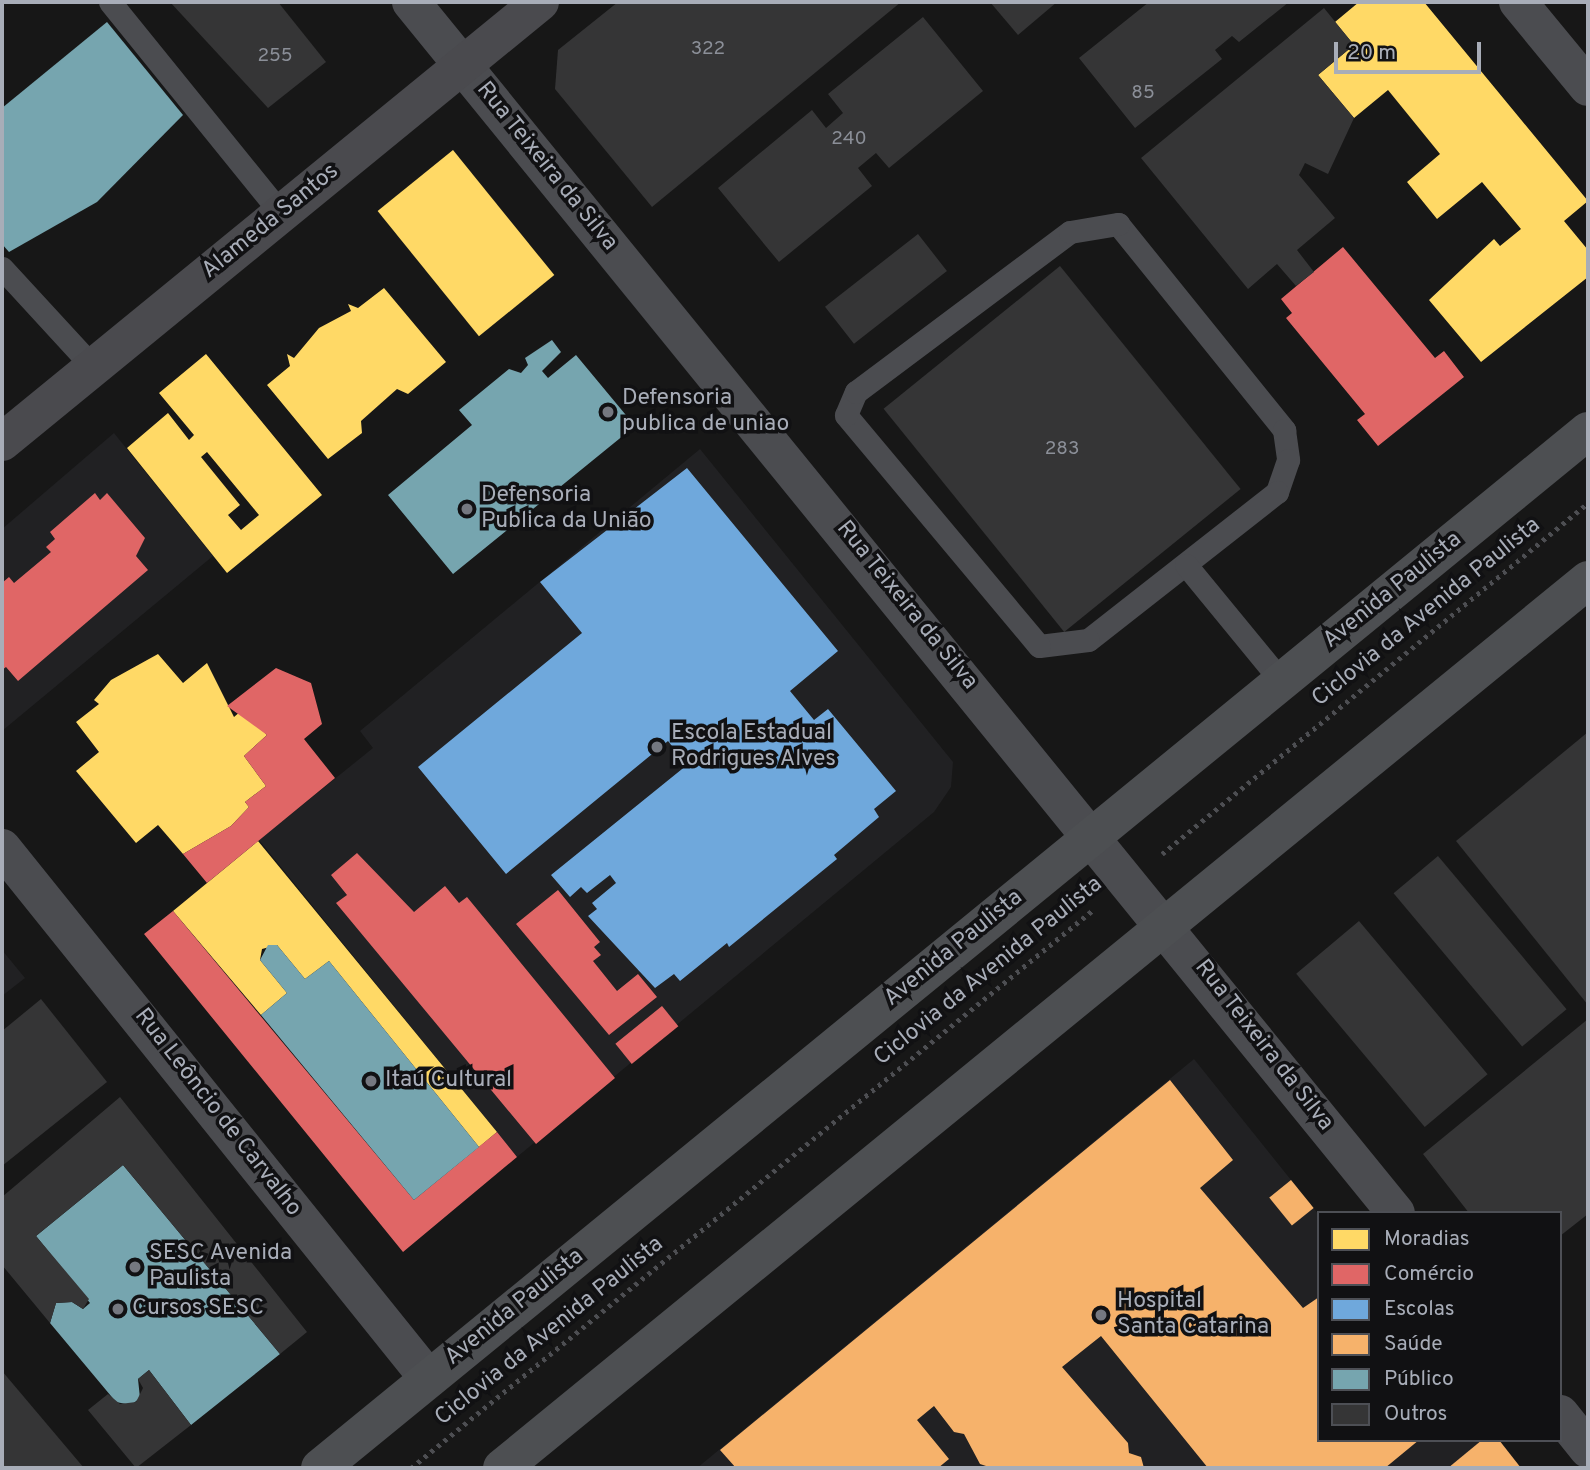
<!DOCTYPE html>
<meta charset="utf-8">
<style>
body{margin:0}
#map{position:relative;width:1590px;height:1470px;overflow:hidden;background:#171717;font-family:Overpass,sans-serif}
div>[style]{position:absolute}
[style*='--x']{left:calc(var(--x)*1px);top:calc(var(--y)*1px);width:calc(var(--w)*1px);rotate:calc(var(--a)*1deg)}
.built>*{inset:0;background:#212123}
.homes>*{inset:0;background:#ffd966;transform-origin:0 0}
.shops>*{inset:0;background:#e06666;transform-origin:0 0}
.schools>*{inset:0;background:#6fa8dc}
.health>*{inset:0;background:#f6b26b;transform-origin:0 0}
.public>*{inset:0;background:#76a5af}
.building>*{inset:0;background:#353536;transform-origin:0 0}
.path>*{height:4.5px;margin-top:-2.25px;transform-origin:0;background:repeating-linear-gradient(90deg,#4d4e52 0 3.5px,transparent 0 8.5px)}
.lane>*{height:23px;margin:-11.5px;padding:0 11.5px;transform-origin:11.5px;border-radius:11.5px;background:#4b4c50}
.street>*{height:38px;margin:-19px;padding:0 19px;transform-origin:19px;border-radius:19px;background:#4b4c50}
.secondary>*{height:38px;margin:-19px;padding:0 19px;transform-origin:19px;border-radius:19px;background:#4a4a4e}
.primary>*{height:38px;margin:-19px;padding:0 19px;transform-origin:19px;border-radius:19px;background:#4d4f52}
.dots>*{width:19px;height:19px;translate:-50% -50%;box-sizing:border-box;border:4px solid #111113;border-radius:50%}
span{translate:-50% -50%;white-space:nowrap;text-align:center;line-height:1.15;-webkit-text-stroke:7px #111113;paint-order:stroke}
.number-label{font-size:19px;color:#8b8f98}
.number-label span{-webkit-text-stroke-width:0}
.street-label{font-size:23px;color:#a8adb8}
.poi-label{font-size:23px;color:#a8adb8}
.left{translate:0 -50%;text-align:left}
.frame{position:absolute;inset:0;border:4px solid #a8adb8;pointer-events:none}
.legend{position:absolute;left:1317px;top:1211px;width:245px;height:231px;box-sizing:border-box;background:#111113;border:2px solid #4d4f55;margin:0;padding:9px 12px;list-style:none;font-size:21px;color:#a8adb8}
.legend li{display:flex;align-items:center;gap:14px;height:35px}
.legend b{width:35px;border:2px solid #4d4f55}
.scale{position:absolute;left:1334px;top:42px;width:147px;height:32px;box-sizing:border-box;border:4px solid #a8adb8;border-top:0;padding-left:9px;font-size:21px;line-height:24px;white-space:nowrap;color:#a8adb8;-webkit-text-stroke:5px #111113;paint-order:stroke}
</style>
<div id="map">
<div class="built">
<div style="clip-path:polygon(114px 433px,213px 556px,2px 731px,2px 529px)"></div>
<div style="clip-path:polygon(700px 449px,953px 762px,951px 787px,934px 812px,517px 1157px,259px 840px,373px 748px,360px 731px)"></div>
<div style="clip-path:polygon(2px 950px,25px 978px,2px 996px)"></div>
<div style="clip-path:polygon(1194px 1059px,1319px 1215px,1319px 1440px,1499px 1440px,1521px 1468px,697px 1468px)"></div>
</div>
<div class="homes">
<div style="clip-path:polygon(1359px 2px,1424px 2px,1588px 201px,1564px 221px,1588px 250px,1588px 277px,1481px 362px,1429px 300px,1494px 239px,1500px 246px,1521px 229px,1482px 182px,1437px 219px,1407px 182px,1440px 154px,1388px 90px,1354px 118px,1318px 75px,1354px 45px,1335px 22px)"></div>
<div style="left:453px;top:150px;width:161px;height:97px;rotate:51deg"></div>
<div style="clip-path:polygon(384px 288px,446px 362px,408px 394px,397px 389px,361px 421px,362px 433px,328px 459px,267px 385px,290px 366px,287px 354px,294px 358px,319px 328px,351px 311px,348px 304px,358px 308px)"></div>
<div style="clip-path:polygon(evenodd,206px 354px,322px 495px,227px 573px,127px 448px,168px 413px,189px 440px,194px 435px,159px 393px,206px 354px,207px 452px,259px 515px,241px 530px,228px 515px,240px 505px,201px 457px,207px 452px)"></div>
<div style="clip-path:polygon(158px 654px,183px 683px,207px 663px,234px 717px,241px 711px,267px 735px,244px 756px,266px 786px,245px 802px,249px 807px,231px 826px,183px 854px,158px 825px,136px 843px,76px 771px,99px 752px,76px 722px,99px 704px,94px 700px,111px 680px)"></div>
<div style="clip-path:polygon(258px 841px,497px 1132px,479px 1147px,329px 961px,305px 979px,277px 945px,262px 949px,260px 960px,287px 993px,261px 1015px,173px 911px)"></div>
</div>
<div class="shops">
<div style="clip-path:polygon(1343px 247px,1435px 358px,1444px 351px,1464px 377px,1378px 446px,1357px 420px,1365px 414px,1286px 318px,1292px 313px,1281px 299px)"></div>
<div style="clip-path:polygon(95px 493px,100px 500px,107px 493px,145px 538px,136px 556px,148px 570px,18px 681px,6px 667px,2px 670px,2px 583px,9px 577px,14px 583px,51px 552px,46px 547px,55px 539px,50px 532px)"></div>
<div style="clip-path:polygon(276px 668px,311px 683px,322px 724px,304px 739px,335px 778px,207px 883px,183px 854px,231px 826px,249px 807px,245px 802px,266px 786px,244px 756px,267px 735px,227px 706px)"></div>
<div style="clip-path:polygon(357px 853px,414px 912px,445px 886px,459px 903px,467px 897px,615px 1078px,536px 1144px,336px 903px,347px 895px,331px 875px)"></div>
<div style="clip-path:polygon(558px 890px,600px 942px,594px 947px,601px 955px,593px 961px,617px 991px,638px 974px,657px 997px,609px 1035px,516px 924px)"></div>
<div style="clip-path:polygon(173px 911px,414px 1200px,497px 1132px,517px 1157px,403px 1252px,144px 934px)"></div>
<div style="left:662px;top:1006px;width:26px;height:60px;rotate:51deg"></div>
</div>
<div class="schools">
<div style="clip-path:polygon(687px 468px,838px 651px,790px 691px,814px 720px,828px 709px,896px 791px,874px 809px,879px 817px,834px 855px,837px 859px,729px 947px,727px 943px,680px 981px,674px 974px,655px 988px,588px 916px,597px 909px,592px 903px,616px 883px,610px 875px,587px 893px,581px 887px,570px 897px,551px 875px,687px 765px,668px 741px,506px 874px,418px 767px,582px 633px,540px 582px)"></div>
</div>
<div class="health">
<div style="clip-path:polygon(1170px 1080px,1233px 1160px,1200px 1188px,1303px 1308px,1319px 1297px,1319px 1440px,1419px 1440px,1385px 1468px,1208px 1468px,1101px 1336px,1062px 1367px,1128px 1443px,1129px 1453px,1141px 1457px,1144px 1468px,992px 1468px,980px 1464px,964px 1434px,954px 1432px,934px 1406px,917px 1420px,949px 1459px,938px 1468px,736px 1468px,720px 1450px)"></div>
<div style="left:1291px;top:1180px;width:36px;height:28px;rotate:51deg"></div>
<div style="clip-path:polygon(1482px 1440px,1499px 1440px,1521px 1468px,1448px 1468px)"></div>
</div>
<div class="public">
<div style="clip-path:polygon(107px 22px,183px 115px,97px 202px,9px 252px,2px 244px,2px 108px)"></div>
<div style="clip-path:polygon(552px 340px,561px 352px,542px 371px,548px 378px,576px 355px,635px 426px,453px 574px,388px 495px,472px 425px,459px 410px,509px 369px,521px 373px,528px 365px,525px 358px)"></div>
<div style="clip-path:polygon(268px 945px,277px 945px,305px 979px,329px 961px,479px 1147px,414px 1200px,261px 1015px,287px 993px,260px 960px)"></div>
<div style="clip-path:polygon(123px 1165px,280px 1354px,191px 1425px,149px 1370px,138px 1379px,140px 1398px,131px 1405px,116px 1402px,50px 1323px,56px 1303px,72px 1302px,83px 1309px,90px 1303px,36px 1236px)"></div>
</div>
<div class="building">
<div style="clip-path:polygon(170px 2px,278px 2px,326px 62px,268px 108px)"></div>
<div style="clip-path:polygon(618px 2px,901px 2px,652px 207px,555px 89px,558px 50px)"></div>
<div style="clip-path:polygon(990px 2px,1057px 2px,1018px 35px)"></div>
<div style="clip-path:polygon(1149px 2px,1289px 2px,1239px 42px,1232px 36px,1215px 50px,1222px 59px,1135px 128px,1079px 58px)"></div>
<div style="clip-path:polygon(1324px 8px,1354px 45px,1318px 75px,1354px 118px,1328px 174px,1305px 163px,1299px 175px,1335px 218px,1297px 250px,1314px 272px,1296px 286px,1277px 264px,1248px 289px,1141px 158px)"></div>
<div style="clip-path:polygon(923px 17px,983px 91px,889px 168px,876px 153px,858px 168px,872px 186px,779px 262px,718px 188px,812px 110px,826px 128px,843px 113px,828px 94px)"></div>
<div style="left:918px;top:234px;width:47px;height:118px;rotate:52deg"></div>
<div style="left:1060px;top:266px;width:287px;height:227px;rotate:51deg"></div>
<div style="clip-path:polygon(1588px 732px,1588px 1005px,1456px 841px)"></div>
<div style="left:1438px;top:856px;width:200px;height:58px;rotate:50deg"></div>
<div style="left:1359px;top:921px;width:200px;height:82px;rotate:50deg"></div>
<div style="clip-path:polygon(41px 999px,107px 1082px,2px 1166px,2px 1031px)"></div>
<div style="clip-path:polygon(1588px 1019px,1588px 1214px,1560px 1236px,1560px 1213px,1469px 1213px,1423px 1154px)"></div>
<div style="clip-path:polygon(120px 1097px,307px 1332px,280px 1354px,123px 1165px,36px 1236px,89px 1299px,83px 1309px,72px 1302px,56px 1303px,50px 1323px,2px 1265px,2px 1197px)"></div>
<div style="clip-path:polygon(149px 1370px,191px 1425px,136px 1468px,88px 1410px,108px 1394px,120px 1404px,136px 1402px,143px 1388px,138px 1379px)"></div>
<div style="clip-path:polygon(2px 1371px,84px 1468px,2px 1468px)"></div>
</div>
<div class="path">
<div style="--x:1162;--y:854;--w:552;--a:-39.49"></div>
<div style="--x:411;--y:1468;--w:881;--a:-39.29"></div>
</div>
<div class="lane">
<div style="--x:110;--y:2;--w:272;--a:51"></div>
<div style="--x:1118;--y:224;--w:265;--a:51.1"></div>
<div style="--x:1284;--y:430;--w:30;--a:82"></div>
<div style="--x:1288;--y:460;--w:34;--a:109"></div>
<div style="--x:1277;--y:492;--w:240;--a:141.9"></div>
<div style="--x:1088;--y:640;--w:49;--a:173"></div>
<div style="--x:1039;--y:646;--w:301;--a:-129.9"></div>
<div style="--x:846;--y:415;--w:25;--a:-67"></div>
<div style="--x:856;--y:392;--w:267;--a:-36.8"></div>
<div style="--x:1070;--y:232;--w:49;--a:-9.5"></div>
<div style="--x:2;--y:268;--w:134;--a:47.4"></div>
<div style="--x:1186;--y:565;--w:151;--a:50.6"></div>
</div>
<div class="street">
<div style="--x:411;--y:2;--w:1561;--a:50.88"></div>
<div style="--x:1518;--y:2;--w:110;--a:50.5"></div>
<div style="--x:2;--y:848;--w:681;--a:51.2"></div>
<div style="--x:1560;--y:1414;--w:45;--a:51.3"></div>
</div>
<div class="secondary">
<div style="--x:2;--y:442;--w:695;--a:-39.28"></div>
</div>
<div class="primary">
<div style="--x:320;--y:1468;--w:1638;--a:-39.28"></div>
<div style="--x:502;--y:1468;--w:1403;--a:-39.27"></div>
</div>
<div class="dots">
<div style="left:608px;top:412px;background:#757880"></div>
<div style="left:467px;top:509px;background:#757880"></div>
<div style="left:657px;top:747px;background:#757880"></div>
<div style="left:371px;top:1081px;background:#757880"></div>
<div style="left:135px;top:1267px;background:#757880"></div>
<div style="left:118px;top:1309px;background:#757880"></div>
<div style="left:1101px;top:1315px;background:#757880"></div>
</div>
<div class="number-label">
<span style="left:708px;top:50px">322</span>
<span style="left:275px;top:57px">255</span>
<span style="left:1143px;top:94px">85</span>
<span style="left:849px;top:140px">240</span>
<span style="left:1062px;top:450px">283</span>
</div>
<div class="street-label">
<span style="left:546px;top:167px;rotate:51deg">Rua Teixeira da Silva</span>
<span style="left:271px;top:222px;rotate:-39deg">Alameda Santos</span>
<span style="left:1393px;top:591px;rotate:-39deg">Avenida Paulista</span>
<span style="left:906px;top:606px;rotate:51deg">Rua Teixeira da Silva</span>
<span style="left:1427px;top:613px;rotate:-39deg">Ciclovia da Avenida Paulista</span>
<span style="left:954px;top:949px;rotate:-39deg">Avenida Paulista</span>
<span style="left:989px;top:972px;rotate:-39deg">Ciclovia da Avenida Paulista</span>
<span style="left:1263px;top:1046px;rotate:52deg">Rua Teixeira da Silva</span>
<span style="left:217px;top:1113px;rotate:52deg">Rua Leôncio de Carvalho</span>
<span style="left:515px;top:1308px;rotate:-39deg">Avenida Paulista</span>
<span style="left:550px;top:1332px;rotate:-39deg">Ciclovia da Avenida Paulista</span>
</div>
<div class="poi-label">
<span class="left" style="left:622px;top:412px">Defensoria<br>publica de uniao</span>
<span class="left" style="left:481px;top:509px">Defensoria<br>Publica da União</span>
<span class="left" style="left:671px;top:747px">Escola Estadual<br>Rodrigues Alves</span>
<span class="left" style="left:385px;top:1081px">Itaú Cultural</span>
<span class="left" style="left:149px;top:1267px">SESC Avenida<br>Paulista</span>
<span class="left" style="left:1117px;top:1315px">Hospital<br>Santa Catarina</span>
<span class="left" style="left:132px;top:1309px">Cursos SESC</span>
</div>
<div class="frame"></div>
<ul class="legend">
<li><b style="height:19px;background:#ffd966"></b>Moradias</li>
<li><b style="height:19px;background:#e06666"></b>Comércio</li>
<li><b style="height:19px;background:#6fa8dc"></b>Escolas</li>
<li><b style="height:19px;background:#f6b26b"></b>Saúde</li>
<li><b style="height:19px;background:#76a5af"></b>Público</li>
<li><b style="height:19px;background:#353536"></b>Outros</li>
</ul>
<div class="scale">20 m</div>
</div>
